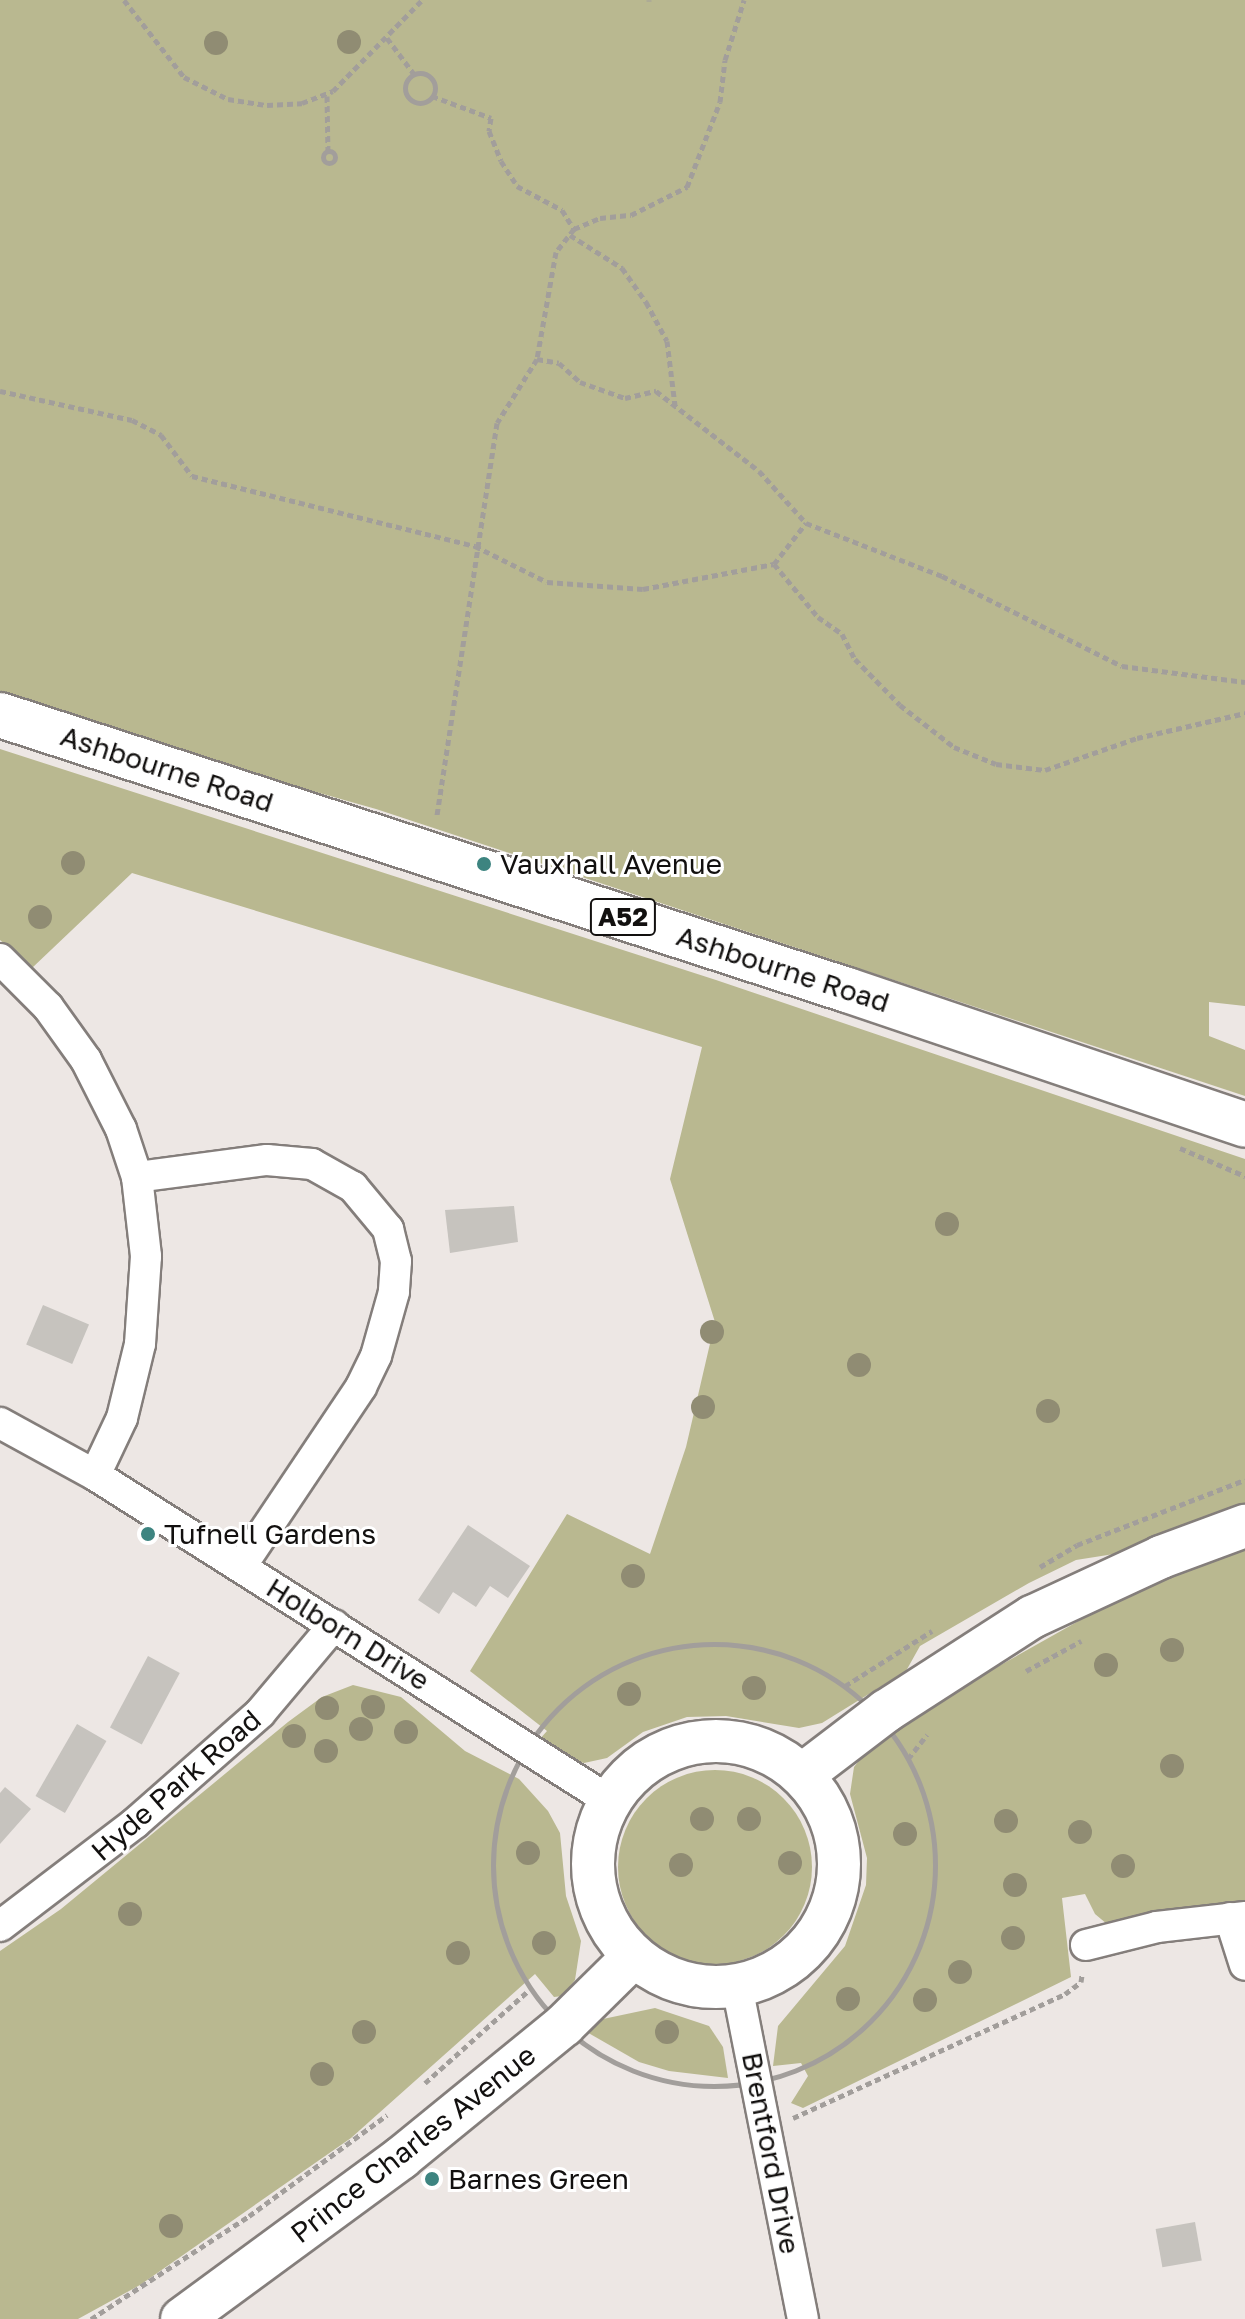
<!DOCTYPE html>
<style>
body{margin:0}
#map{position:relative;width:1245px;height:2319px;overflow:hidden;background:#ede7e4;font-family:"Golos Text",sans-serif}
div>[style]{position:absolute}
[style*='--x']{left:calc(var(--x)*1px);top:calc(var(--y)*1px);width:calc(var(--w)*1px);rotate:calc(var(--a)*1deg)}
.green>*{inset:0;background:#b9b890}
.round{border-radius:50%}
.building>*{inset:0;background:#c6c3be;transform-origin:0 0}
.path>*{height:5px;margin-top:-2.5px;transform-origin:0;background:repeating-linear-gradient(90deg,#a29e9b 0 6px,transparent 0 10px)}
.path>.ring{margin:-2.5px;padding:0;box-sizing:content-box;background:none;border:5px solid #a29e9b;border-radius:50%}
.roads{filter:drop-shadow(2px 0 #847e7b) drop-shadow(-2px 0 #847e7b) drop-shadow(0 2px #847e7b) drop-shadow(0 -2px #847e7b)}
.street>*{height:30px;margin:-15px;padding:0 15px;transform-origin:15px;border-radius:15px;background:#fff}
.secondary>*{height:42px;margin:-21px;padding:0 21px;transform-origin:21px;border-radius:21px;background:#fff}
.secondary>.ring{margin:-21px;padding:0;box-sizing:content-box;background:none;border:42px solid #fff;border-radius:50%}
.highway>*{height:44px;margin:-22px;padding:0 22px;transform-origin:22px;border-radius:22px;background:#fff}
.trees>*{width:24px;height:24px;margin:-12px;border-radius:50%;background:#908c73}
.dots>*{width:22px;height:22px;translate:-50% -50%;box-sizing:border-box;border:4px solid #fff;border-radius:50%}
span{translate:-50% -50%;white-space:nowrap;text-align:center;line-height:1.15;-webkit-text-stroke:6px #fff;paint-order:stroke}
.shield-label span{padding:2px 6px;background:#fff;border:2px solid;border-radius:6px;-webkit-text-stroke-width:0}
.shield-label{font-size:26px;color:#12100f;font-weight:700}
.street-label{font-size:28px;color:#12100f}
.poi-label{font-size:28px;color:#12100f}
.left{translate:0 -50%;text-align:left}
</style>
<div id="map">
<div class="green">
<div style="clip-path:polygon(0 0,1245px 0,1245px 1006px,1209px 1002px,1209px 1036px,1245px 1050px,1245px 1096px,376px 809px,189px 756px,0 693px)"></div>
<div style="clip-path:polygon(0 749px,716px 980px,1245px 1159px,1245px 1506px,1114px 1554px,1076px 1560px,1029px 1583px,920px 1646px,906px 1671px,822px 1723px,799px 1728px,726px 1716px,687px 1717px,643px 1732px,607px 1758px,584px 1763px,558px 1756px,538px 1741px,547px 1731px,470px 1671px,567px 1514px,650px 1554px,686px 1447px,715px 1322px,670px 1179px,702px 1047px,132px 873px,32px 968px,0 940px)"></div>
<div style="clip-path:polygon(1245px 1547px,1245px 1904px,1107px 1924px,1095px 1914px,1085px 1894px,1062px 1898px,1071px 1977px,803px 2108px,791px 2103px,808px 2076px,801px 2063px,773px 2066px,778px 2026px,845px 1946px,866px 1885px,867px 1858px,850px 1794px,854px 1767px,871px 1745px,942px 1698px,1139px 1587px)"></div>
<div style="clip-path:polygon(353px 1685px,401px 1697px,465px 1751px,519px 1779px,548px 1811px,560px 1833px,566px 1896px,581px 1941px,575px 1980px,563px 1996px,554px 1997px,535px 1974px,351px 2138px,140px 2285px,78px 2319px,0 2319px,0 1951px,61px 1909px,288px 1722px,322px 1697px)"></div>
<div class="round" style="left:618px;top:1770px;width:194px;height:194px"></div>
<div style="clip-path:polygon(655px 2008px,709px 2026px,723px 2047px,728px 2078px,669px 2071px,639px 2062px,585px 2031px,603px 2019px)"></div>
</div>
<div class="building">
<div style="clip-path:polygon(514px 1206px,518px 1242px,450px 1253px,445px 1210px)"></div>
<div style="left:43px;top:1305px;width:50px;height:43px;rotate:23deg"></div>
<div style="clip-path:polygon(468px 1525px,530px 1566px,508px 1598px,490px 1586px,476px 1607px,453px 1592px,439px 1614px,418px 1600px)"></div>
<div style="left:148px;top:1656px;width:36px;height:81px;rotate:28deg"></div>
<div style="left:77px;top:1724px;width:34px;height:83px;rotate:30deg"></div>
<div style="clip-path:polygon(5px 1787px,31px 1809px,0 1844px,0 1793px)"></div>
<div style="left:1195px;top:2222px;width:39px;height:40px;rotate:80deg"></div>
</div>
<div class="path">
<div style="--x:124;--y:0;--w:98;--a:52.1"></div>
<div style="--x:184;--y:77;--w:49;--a:26.6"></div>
<div style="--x:228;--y:99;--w:39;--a:9"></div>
<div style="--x:267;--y:105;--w:35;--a:-3"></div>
<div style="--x:302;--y:103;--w:33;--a:-21"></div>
<div style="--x:333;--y:91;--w:127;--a:-45.6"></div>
<div style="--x:649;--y:1;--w:1;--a:-90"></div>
<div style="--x:387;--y:38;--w:45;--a:53.1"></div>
<div class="ring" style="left:405px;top:73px;width:25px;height:25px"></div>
<div style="--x:327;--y:96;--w:55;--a:89"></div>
<div style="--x:432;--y:96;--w:63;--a:20.4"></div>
<div style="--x:491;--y:118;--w:13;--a:99"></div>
<div style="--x:489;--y:131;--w:32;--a:68"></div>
<div style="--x:501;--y:161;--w:30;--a:57"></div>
<div style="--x:517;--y:186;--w:51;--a:28.1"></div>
<div style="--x:562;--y:210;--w:22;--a:58"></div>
<div style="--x:574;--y:229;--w:29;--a:128"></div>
<div style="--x:556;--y:252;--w:109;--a:100.1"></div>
<div style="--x:537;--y:359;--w:75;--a:122"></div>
<div style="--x:497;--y:423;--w:398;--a:98.7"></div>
<div class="ring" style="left:323px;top:151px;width:7px;height:7px"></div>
<div style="--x:574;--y:229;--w:28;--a:-23"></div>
<div style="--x:600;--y:218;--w:31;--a:-6"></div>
<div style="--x:631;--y:215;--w:63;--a:-26.6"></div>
<div style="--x:687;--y:187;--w:91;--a:-68.8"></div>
<div style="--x:720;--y:102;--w:42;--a:-83.2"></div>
<div style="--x:725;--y:60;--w:63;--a:-72.4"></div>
<div style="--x:570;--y:235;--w:62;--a:32.4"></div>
<div style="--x:622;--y:268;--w:42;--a:54.8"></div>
<div style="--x:646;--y:302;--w:44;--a:61.7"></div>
<div style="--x:667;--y:341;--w:64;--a:82.9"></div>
<div style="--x:537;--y:359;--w:22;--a:10"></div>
<div style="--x:559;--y:363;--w:28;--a:42"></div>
<div style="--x:580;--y:382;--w:48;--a:19.6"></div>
<div style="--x:625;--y:398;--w:32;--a:-13"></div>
<div style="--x:656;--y:391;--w:130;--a:37.8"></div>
<div style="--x:759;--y:471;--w:70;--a:47.9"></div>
<div style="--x:806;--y:523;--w:146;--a:21.3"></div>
<div style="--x:942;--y:576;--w:201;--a:26.6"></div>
<div style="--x:1122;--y:666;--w:124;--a:7.4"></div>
<div style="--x:0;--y:391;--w:135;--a:12.4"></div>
<div style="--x:132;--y:420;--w:33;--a:27"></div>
<div style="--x:161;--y:435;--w:51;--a:52.9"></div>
<div style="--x:192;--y:476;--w:292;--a:13.9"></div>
<div style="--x:475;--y:546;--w:80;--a:26.6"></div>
<div style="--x:547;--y:582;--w:96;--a:4.2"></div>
<div style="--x:643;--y:589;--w:133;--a:-10.8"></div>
<div style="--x:774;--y:564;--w:69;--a:50.3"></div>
<div style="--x:818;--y:617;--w:29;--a:35"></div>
<div style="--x:842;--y:634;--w:28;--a:63"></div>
<div style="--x:855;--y:659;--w:64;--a:45.6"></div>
<div style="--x:900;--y:705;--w:68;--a:37.9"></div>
<div style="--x:954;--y:747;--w:45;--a:22"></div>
<div style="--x:996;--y:764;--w:49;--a:7"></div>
<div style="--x:1045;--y:770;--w:97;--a:-19.2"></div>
<div style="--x:1137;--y:738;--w:111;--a:-13"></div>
<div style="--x:774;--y:564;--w:52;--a:-52"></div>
<div style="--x:1180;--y:1148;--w:71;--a:23.3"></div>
<div style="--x:1040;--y:1567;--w:43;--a:-30.7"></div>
<div style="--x:1077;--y:1545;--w:180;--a:-21.2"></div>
<div class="ring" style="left:493px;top:1644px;width:437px;height:437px"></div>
<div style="--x:1026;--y:1671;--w:63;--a:-28.6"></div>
<div style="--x:845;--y:1686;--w:103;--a:-32.3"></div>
<div style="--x:908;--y:1759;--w:31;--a:-52"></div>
<div style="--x:425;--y:2083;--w:141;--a:-41.8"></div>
<div style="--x:793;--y:2118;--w:299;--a:-24.5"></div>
<div style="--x:1065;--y:1994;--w:20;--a:-37"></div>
<div style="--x:1081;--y:1982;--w:7;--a:-82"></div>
<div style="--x:91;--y:2319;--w:189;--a:-33.1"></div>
<div style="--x:249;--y:2216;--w:171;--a:-36.2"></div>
</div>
<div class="roads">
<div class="street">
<div style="--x:0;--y:959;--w:68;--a:45"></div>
<div style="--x:48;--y:1007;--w:65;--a:54.4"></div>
<div style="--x:86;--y:1060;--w:77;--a:63.1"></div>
<div style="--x:121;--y:1129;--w:51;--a:71.6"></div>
<div style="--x:137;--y:1177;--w:80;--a:83.5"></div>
<div style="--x:146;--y:1256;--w:88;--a:93.9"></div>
<div style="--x:140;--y:1344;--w:76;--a:103.7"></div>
<div style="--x:122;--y:1418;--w:63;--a:115.3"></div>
<div style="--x:137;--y:1177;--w:131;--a:-7.5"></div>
<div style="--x:267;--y:1160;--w:45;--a:5.1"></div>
<div style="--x:312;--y:1164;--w:47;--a:29.3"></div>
<div style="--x:353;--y:1187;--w:55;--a:50.2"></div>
<div style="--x:388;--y:1229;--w:33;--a:76"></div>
<div style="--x:396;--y:1261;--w:31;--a:94"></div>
<div style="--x:394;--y:1292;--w:66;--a:105.7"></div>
<div style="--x:376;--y:1356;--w:34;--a:116"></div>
<div style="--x:361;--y:1387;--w:216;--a:123.8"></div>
<div style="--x:0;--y:1423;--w:108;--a:28.7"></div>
<div style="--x:95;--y:1475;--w:610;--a:32.33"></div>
<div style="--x:1230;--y:1918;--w:49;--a:72.3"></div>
<div style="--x:0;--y:1926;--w:170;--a:-37.3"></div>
<div style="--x:135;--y:1823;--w:167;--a:-41.3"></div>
<div style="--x:260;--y:1713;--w:115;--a:-49.9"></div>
<div style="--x:1086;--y:1945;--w:73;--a:-14.2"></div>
<div style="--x:1157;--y:1927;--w:89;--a:-6.5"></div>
<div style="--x:737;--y:1986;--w:339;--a:78.8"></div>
</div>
<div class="secondary">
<div class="ring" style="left:593px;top:1741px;width:204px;height:204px"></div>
<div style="--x:802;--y:1775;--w:106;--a:-37.3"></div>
<div style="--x:886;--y:1711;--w:174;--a:-32.8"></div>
<div style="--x:1032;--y:1617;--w:142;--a:-24.9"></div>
<div style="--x:1161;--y:1557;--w:90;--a:-20.3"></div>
<div style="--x:182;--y:2319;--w:272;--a:-36.3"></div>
<div style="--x:401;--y:2158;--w:210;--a:-39.2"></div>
<div style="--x:564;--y:2025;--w:98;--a:-44.6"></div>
</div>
<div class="highway">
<div style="--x:0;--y:715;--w:891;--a:17.99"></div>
<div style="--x:847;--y:990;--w:420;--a:18.7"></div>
</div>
</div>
<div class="trees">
<div style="left:349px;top:42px"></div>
<div style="left:216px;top:43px"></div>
<div style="left:73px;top:863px"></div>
<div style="left:40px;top:917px"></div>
<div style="left:947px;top:1224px"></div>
<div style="left:712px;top:1332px"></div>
<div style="left:859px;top:1365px"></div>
<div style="left:703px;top:1407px"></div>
<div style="left:1048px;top:1411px"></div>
<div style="left:633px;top:1576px"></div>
<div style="left:1172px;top:1650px"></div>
<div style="left:1106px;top:1665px"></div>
<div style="left:754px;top:1688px"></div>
<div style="left:629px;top:1694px"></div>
<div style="left:373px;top:1707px"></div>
<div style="left:327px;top:1708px"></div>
<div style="left:361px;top:1729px"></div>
<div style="left:406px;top:1732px"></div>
<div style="left:294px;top:1736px"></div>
<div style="left:326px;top:1751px"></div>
<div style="left:1172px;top:1766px"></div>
<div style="left:702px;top:1819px"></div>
<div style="left:749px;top:1819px"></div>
<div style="left:1006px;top:1821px"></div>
<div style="left:1080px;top:1832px"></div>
<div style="left:905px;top:1834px"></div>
<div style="left:528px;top:1853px"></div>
<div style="left:790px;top:1863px"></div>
<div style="left:681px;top:1865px"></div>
<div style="left:1123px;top:1866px"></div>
<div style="left:1015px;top:1885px"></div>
<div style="left:130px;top:1914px"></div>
<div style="left:1013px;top:1938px"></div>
<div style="left:544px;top:1943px"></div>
<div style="left:458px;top:1953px"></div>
<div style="left:960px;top:1972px"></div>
<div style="left:848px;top:1999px"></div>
<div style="left:925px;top:2000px"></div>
<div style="left:364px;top:2032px"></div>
<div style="left:667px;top:2032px"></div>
<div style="left:322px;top:2074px"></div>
<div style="left:171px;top:2226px"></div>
</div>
<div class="dots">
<div style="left:484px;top:864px;background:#3d8480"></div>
<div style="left:148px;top:1534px;background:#3d8480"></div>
<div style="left:432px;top:2179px;background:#3d8480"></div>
</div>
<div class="shield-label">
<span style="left:623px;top:917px">A52</span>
</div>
<div class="street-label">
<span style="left:167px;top:769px;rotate:18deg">Ashbourne Road</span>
<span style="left:783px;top:969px;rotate:18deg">Ashbourne Road</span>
<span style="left:348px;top:1634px;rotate:32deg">Holborn Drive</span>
<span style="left:176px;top:1785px;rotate:-41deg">Hyde Park Road</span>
<span style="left:413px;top:2144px;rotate:-38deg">Prince Charles Avenue</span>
<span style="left:771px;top:2153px;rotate:79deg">Brentford Drive</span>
</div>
<div class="poi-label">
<span class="left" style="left:500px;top:864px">Vauxhall Avenue</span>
<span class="left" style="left:164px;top:1534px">Tufnell Gardens</span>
<span class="left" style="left:448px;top:2179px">Barnes Green</span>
</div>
</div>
